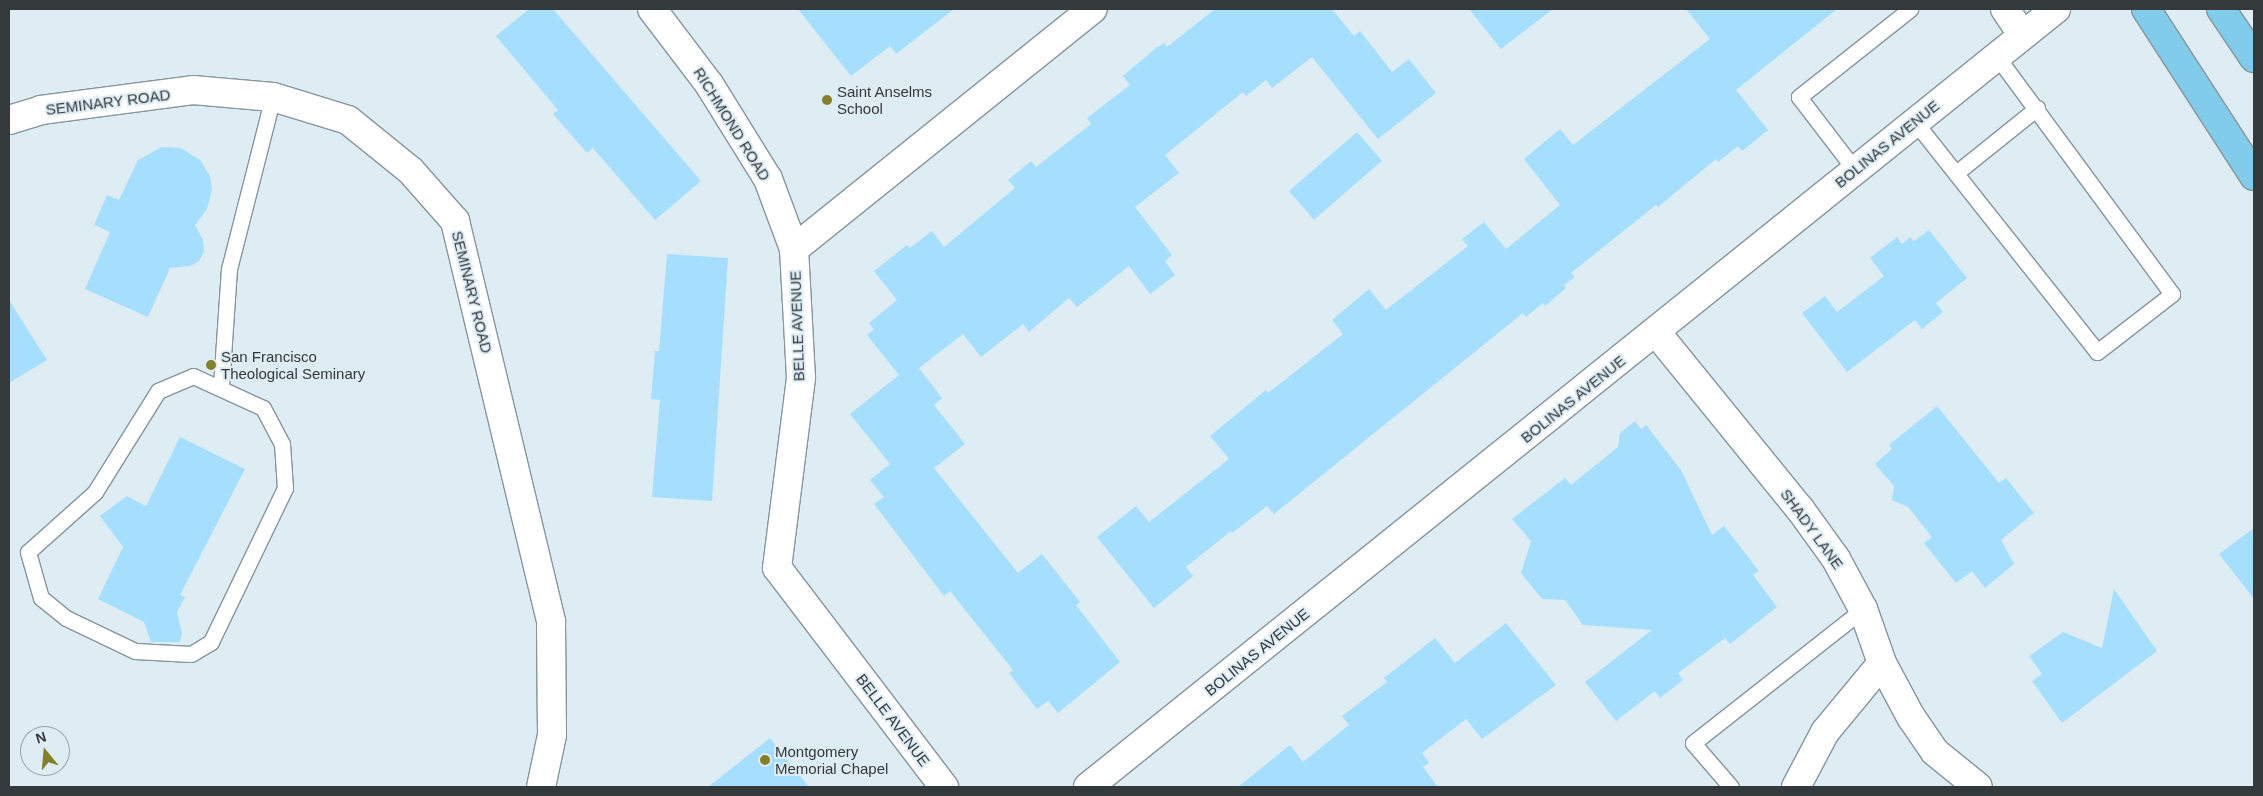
<!DOCTYPE html>
<style>
body{margin:0}
#map{position:relative;width:2263px;height:796px;overflow:hidden;background:#deecf4;font-family:Helvetica,sans-serif}
div>[style]{position:absolute}
[style*='--x']{left:calc(var(--x)*1px);top:calc(var(--y)*1px);width:calc(var(--w)*1px);rotate:calc(var(--a)*1deg)}
.building>*{inset:0;background:#a5dffd;transform-origin:0 0}
.roads{filter:drop-shadow(1px 0 #87959c) drop-shadow(-1px 0 #87959c) drop-shadow(0 1px #87959c) drop-shadow(0 -1px #87959c)}
.lane>*{height:15px;margin:-7.5px;padding:0 7.5px;transform-origin:7.5px;border-radius:7.5px;background:#fff}
.street>*{height:28px;margin:-14px;padding:0 14px;transform-origin:14px;border-radius:14px;background:#fff}
.secondary>*{height:28px;margin:-14px;padding:0 14px;transform-origin:14px;border-radius:14px;background:#fff}
.primary>*{height:28px;margin:-14px;padding:0 14px;transform-origin:14px;border-radius:14px;background:#82cceb}
.dots>*{width:14px;height:14px;translate:-50% -50%;box-sizing:border-box;border:2px solid #deecf4;border-radius:50%}
span{translate:-50% -50%;white-space:nowrap;text-align:center;line-height:1.15;-webkit-text-stroke:4px #deecf4;paint-order:stroke}
.poi-label{font-size:15px;color:#34393c}
.left{translate:0 -50%;text-align:left}
.street-label{font-size:15px;color:#34393c}
.frame{position:absolute;inset:0;border:10px solid #34393c;pointer-events:none}
.north{position:absolute;left:20px;top:726px;width:50px;height:50px;box-sizing:border-box;background:#deecf4;border:1px solid #9aa4aa;border-radius:50%;rotate:343deg;font-size:14px;font-weight:700;line-height:20px;text-align:center;color:#34393c}
.north::after{content:'';display:block;margin:auto;width:18px;height:22px;background:#848028;clip-path:polygon(50% 0,100% 100%,50% 72%,0 100%)}
</style>
<div id="map">
<div class="building">
<div style="clip-path:polygon(529px 9px,553px 9px,701px 181px,655px 220px,593px 148px,587px 153px,553px 114px,558px 110px,496px 36px)"></div>
<div style="clip-path:polygon(798px 9px,954px 9px,896px 54px,890px 46px,851px 76px)"></div>
<div style="clip-path:polygon(1215px 9px,1332px 9px,1354px 36px,1360px 31px,1392px 72px,1409px 59px,1436px 93px,1378px 139px,1312px 57px,1272px 88px,1266px 80px,1246px 96px,1243px 92px,1165px 155px,1179px 173px,1135px 207px,1172px 255px,1165px 261px,1175px 275px,1150px 294px,1129px 266px,1077px 307px,1069px 298px,1029px 332px,1023px 324px,981px 357px,963px 334px,919px 368px,942px 398px,934px 405px,965px 444px,934px 468px,1018px 573px,1042px 554px,1080px 602px,1076px 605px,1120px 662px,1058px 713px,1048px 701px,1037px 709px,1009px 673px,1013px 670px,950px 591px,944px 596px,874px 504px,884px 497px,870px 480px,890px 464px,850px 414px,899px 375px,867px 335px,874px 329px,869px 323px,897px 300px,874px 271px,907px 245px,910px 248px,932px 231px,944px 247px,1015px 188px,1008px 180px,1031px 161px,1036px 167px,1091px 124px,1087px 118px,1130px 85px,1123px 76px,1156px 48px,1164px 43px,1167px 47px)"></div>
<div style="clip-path:polygon(1469px 9px,1553px 9px,1501px 49px)"></div>
<div style="clip-path:polygon(1686px 9px,1837px 9px,1736px 90px,1768px 130px,1742px 151px,1738px 146px,1718px 162px,1716px 159px,1658px 207px,1656px 205px,1571px 273px,1575px 277px,1564px 285px,1566px 288px,1545px 306px,1543px 303px,1526px 317px,1523px 313px,1274px 514px,1267px 506px,1232px 533px,1231px 531px,1186px 567px,1193px 576px,1154px 608px,1097px 537px,1136px 506px,1149px 522px,1229px 459px,1210px 436px,1266px 390px,1268px 393px,1343px 334px,1332px 320px,1369px 289px,1386px 310px,1468px 246px,1462px 239px,1484px 222px,1506px 249px,1560px 205px,1524px 159px,1560px 129px,1573px 145px,1710px 39px)"></div>
<div style="left:1357px;top:132px;width:38px;height:90px;rotate:49deg"></div>
<div style="clip-path:polygon(162px 147px,181px 148px,200px 160px,210px 176px,212px 190px,207px 209px,195px 225px,203px 240px,204px 252px,199px 261px,190px 266px,170px 268px,148px 317px,85px 289px,110px 232px,94px 225px,107px 195px,119px 200px,138px 160px)"></div>
<div style="clip-path:polygon(1929px 230px,1967px 278px,1936px 303px,1943px 312px,1922px 329px,1915px 320px,1847px 372px,1802px 313px,1825px 296px,1837px 312px,1884px 276px,1870px 258px,1897px 237px,1902px 244px,1910px 237px,1914px 241px)"></div>
<div style="clip-path:polygon(667px 254px,728px 258px,712px 501px,652px 497px,660px 400px,651px 399px,655px 351px,659px 351px)"></div>
<div style="clip-path:polygon(9px 300px,47px 360px,9px 383px)"></div>
<div style="clip-path:polygon(1937px 406px,1999px 483px,2006px 478px,2034px 513px,2001px 540px,2014px 564px,1985px 588px,1972px 571px,1956px 583px,1924px 543px,1932px 537px,1908px 507px,1892px 500px,1894px 486px,1875px 464px,1892px 449px,1889px 445px)"></div>
<div style="clip-path:polygon(1635px 421px,1641px 429px,1646px 425px,1681px 470px,1712px 535px,1724px 526px,1759px 571px,1753px 575px,1777px 607px,1730px 644px,1725px 638px,1678px 673px,1683px 680px,1660px 698px,1655px 691px,1616px 721px,1585px 682px,1652px 630px,1583px 625px,1565px 600px,1542px 599px,1521px 573px,1531px 541px,1512px 519px,1565px 478px,1571px 485px,1618px 447px,1620px 433px)"></div>
<div style="clip-path:polygon(180px 437px,245px 469px,180px 595px,185px 597px,177px 612px,182px 633px,180px 642px,151px 642px,144px 622px,98px 599px,123px 547px,100px 516px,127px 496px,146px 506px)"></div>
<div style="clip-path:polygon(2254px 528px,2254px 599px,2219px 554px)"></div>
<div style="clip-path:polygon(2114px 589px,2157px 651px,2062px 723px,2032px 681px,2042px 674px,2029px 656px,2063px 632px,2102px 648px)"></div>
<div style="clip-path:polygon(1506px 623px,1556px 685px,1482px 739px,1466px 719px,1422px 753px,1429px 763px,1423px 767px,1438px 787px,1238px 787px,1290px 745px,1303px 762px,1349px 725px,1342px 716px,1387px 682px,1384px 678px,1435px 638px,1455px 663px)"></div>
<div style="clip-path:polygon(770px 738px,809px 787px,708px 787px)"></div>
</div>
<div class="roads">
<div class="lane">
<div style="--x:1915;--y:122;--w:293;--a:51.6"></div>
<div style="--x:2097;--y:352;--w:95;--a:-37.7"></div>
<div style="--x:2172;--y:294;--w:297;--a:-126.4"></div>
<div style="--x:1855;--y:170;--w:92;--a:-127.5"></div>
<div style="--x:1799;--y:97;--w:142;--a:-38.4"></div>
<div style="--x:1956;--y:173;--w:104;--a:-38.7"></div>
<div style="--x:193;--y:376;--w:77;--a:24.6"></div>
<div style="--x:263;--y:408;--w:41;--a:62.2"></div>
<div style="--x:282;--y:444;--w:44;--a:86.1"></div>
<div style="--x:285;--y:488;--w:171;--a:115.7"></div>
<div style="--x:211;--y:642;--w:23;--a:149"></div>
<div style="--x:191;--y:654;--w:56;--a:-176.9"></div>
<div style="--x:135;--y:651;--w:76;--a:-154.4"></div>
<div style="--x:66;--y:618;--w:32;--a:-141"></div>
<div style="--x:41;--y:598;--w:48;--a:-105.8"></div>
<div style="--x:28;--y:552;--w:90;--a:-41.8"></div>
<div style="--x:95;--y:492;--w:119;--a:-58"></div>
<div style="--x:158;--y:391;--w:38;--a:-23"></div>
<div style="--x:221;--y:386;--w:117;--a:-86.1"></div>
<div style="--x:229;--y:269;--w:178;--a:-75.7"></div>
<div style="--x:1731;--y:787;--w:58;--a:-130.8"></div>
<div style="--x:1693;--y:743;--w:216;--a:-38.2"></div>
</div>
<div class="street">
<div style="--x:652;--y:9;--w:94;--a:52.8"></div>
<div style="--x:709;--y:84;--w:112;--a:58.2"></div>
<div style="--x:768;--y:179;--w:75;--a:69.6"></div>
<div style="--x:9;--y:120;--w:34;--a:-17"></div>
<div style="--x:41;--y:110;--w:153;--a:-7.5"></div>
<div style="--x:193;--y:90;--w:80;--a:5"></div>
<div style="--x:273;--y:97;--w:78;--a:17"></div>
<div style="--x:348;--y:120;--w:81;--a:39"></div>
<div style="--x:411;--y:171;--w:67;--a:48.7"></div>
<div style="--x:455;--y:221;--w:411;--a:76.5"></div>
<div style="--x:551;--y:621;--w:114;--a:89.5"></div>
<div style="--x:552;--y:735;--w:53;--a:101.9"></div>
<div style="--x:944;--y:787;--w:275;--a:-127.3"></div>
<div style="--x:777;--y:568;--w:192;--a:-82.8"></div>
<div style="--x:801;--y:378;--w:129;--a:-93.1"></div>
<div style="--x:794;--y:249;--w:383;--a:-38.8"></div>
<div style="--x:1796;--y:787;--w:62;--a:-62.2"></div>
<div style="--x:1825;--y:732;--w:89;--a:-50.4"></div>
</div>
<div class="secondary">
<div style="--x:2005;--y:9;--w:30;--a:56"></div>
<div style="--x:1656;--y:332;--w:228;--a:50.9"></div>
<div style="--x:1800;--y:509;--w:62;--a:54.2"></div>
<div style="--x:1836;--y:559;--w:57;--a:61.6"></div>
<div style="--x:1863;--y:609;--w:57;--a:70.6"></div>
<div style="--x:1882;--y:663;--w:61;--a:61.8"></div>
<div style="--x:1911;--y:717;--w:42;--a:55.6"></div>
<div style="--x:1935;--y:752;--w:55;--a:39.1"></div>
<div style="--x:1088;--y:787;--w:1242;--a:-38.79"></div>
</div>
<div class="primary">
<div style="--x:2146;--y:9;--w:199;--a:57.1"></div>
<div style="--x:2221;--y:9;--w:59;--a:56"></div>
</div>
</div>
<div class="dots">
<div style="left:827px;top:100px;background:#848028"></div>
<div style="left:211px;top:365px;background:#848028"></div>
<div style="left:765px;top:760px;background:#848028"></div>
</div>
<div class="poi-label">
<span class="left" style="left:837px;top:100px">Saint Anselms<br>School</span>
<span class="left" style="left:221px;top:365px">San Francisco<br>Theological Seminary</span>
<span class="left" style="left:775px;top:760px">Montgomery<br>Memorial Chapel</span>
</div>
<div class="street-label">
<span style="left:108px;top:102px;rotate:-7deg">SEMINARY ROAD</span>
<span style="left:732px;top:124px;rotate:58deg">RICHMOND ROAD</span>
<span style="left:1887px;top:144px;rotate:-39deg">BOLINAS AVENUE</span>
<span style="left:472px;top:292px;rotate:76deg">SEMINARY ROAD</span>
<span style="left:797px;top:326px;rotate:-92deg">BELLE AVENUE</span>
<span style="left:1573px;top:399px;rotate:-39deg">BOLINAS AVENUE</span>
<span style="left:1812px;top:529px;rotate:54deg">SHADY LANE</span>
<span style="left:1257px;top:652px;rotate:-39deg">BOLINAS AVENUE</span>
<span style="left:893px;top:720px;rotate:53deg">BELLE AVENUE</span>
</div>
<div class="frame"></div>
<div class="north">N</div>
</div>
